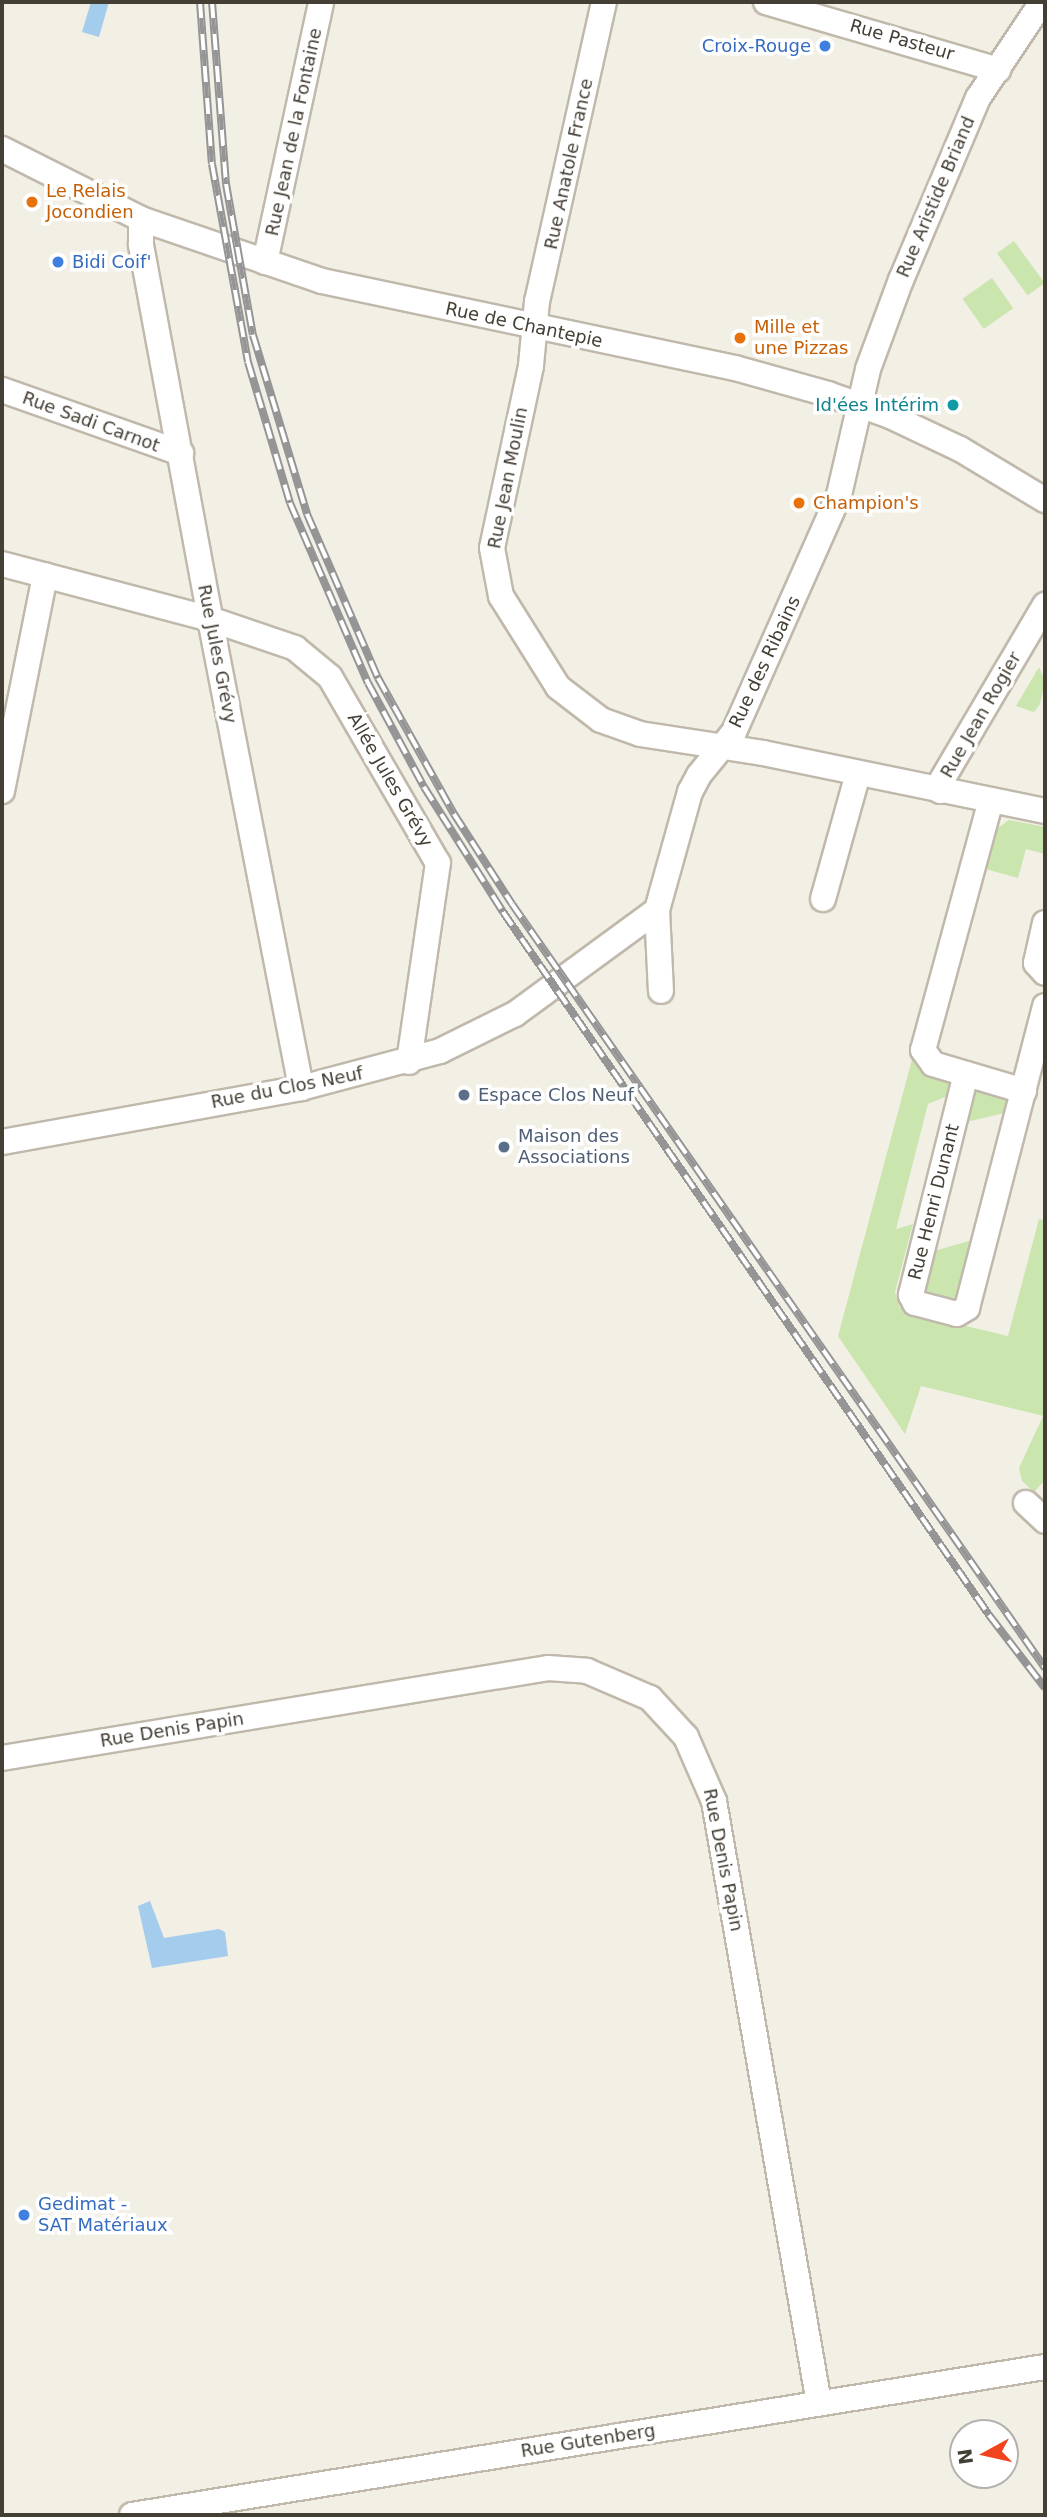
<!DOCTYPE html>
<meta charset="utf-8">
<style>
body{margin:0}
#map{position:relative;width:1047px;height:2517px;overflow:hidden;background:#f2efe5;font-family:"DejaVu Sans",sans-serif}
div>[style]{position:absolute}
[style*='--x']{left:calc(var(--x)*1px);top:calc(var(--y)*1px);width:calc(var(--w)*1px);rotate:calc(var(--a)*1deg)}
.green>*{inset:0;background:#cbe5af;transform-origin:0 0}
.water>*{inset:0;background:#a3cced}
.roads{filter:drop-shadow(2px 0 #c0b9ab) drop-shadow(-2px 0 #c0b9ab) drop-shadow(0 2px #c0b9ab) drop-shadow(0 -2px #c0b9ab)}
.minor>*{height:24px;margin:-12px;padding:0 12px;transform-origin:12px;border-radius:12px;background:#fff}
.rail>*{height:8px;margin-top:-4px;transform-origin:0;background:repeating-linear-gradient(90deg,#fff 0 16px,#959595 0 32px);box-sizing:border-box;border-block:2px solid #959595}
.dots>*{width:19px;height:19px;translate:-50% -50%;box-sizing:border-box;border:4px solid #fff;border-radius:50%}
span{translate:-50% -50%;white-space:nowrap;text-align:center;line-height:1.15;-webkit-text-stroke:7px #fff;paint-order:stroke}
.street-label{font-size:18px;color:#443f35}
.shop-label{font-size:18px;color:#366cbe}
.right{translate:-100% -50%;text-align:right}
.left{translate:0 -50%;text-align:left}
.food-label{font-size:18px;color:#c56008}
.culture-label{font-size:18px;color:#0d838f}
.service-label{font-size:18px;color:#4e5e75}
.frame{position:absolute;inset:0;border:4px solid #443f35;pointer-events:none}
.north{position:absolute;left:949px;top:2419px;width:70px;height:70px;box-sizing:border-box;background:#fff;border:2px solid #b4b2ae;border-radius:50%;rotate:262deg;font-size:19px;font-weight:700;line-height:28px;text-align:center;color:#443f35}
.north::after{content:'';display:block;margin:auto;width:24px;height:32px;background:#f1441d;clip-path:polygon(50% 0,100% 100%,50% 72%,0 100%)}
</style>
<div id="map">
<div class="green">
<div style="left:1014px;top:241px;width:52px;height:21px;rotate:54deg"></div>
<div style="left:992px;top:278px;width:37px;height:36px;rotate:55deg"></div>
<div style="clip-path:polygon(1039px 667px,1045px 681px,1040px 704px,1034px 712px,1016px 706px)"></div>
<div style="clip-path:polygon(1009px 820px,1045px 827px,1045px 854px,1026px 849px,1018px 878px,982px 868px,995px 830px)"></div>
<div style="clip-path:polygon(914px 1052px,948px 1079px,951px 1088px,950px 1095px,928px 1104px,896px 1229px,913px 1224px,895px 1292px,899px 1306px,907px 1312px,1008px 1336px,1039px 1219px,1045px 1220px,1045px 1480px,1034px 1492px,1022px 1481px,1019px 1468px,1043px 1416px,921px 1386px,905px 1434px,838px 1336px)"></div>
<div style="clip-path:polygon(977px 1087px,1008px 1095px,1009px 1112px,962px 1123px)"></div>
<div style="clip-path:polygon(976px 1239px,958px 1297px,946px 1299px,924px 1291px,927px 1253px)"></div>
</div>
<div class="water">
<div style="clip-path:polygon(91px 2px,109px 2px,99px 37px,82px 32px)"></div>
<div style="clip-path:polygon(150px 1901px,164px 1938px,219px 1929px,225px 1932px,228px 1956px,152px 1968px,138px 1906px)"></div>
</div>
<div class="roads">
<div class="minor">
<div style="--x:604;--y:2;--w:306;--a:102.6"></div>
<div style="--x:537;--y:301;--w:65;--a:95.3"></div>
<div style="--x:531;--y:366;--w:186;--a:102.1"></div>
<div style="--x:492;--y:548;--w:49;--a:79.4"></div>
<div style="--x:501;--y:596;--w:107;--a:57.9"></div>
<div style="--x:558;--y:687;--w:54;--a:37.5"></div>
<div style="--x:601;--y:720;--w:41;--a:19.7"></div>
<div style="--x:640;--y:734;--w:124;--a:8.8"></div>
<div style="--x:763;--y:753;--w:288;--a:11.6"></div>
<div style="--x:766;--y:2;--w:242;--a:16.3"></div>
<div style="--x:2;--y:149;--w:156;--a:26.7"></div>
<div style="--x:141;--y:219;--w:191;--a:18.9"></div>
<div style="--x:322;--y:281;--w:422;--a:11.9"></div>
<div style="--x:735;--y:368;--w:97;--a:15.6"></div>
<div style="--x:828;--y:394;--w:66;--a:19.5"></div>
<div style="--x:890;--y:416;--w:77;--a:25.2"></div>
<div style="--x:960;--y:449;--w:99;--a:31"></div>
<div style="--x:141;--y:219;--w:26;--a:90"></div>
<div style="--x:141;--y:245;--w:380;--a:79.5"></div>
<div style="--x:210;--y:619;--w:478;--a:79"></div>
<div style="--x:265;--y:262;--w:266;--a:-77.8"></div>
<div style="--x:2;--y:390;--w:190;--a:19.4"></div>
<div style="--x:2;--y:564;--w:215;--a:14.8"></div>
<div style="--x:210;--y:619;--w:90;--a:18.8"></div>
<div style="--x:295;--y:648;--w:45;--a:39.6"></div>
<div style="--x:330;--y:677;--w:215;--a:59.9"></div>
<div style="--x:438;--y:863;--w:201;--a:98.3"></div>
<div style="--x:2;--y:791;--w:220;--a:-78.7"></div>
<div style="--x:940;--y:791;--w:13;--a:-77"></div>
<div style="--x:943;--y:778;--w:201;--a:-59.5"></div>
<div style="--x:991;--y:800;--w:259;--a:105.2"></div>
<div style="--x:923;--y:1050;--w:17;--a:54"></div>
<div style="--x:933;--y:1064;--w:95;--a:16.5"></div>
<div style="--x:823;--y:899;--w:130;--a:-74.4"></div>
<div style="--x:657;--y:910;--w:81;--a:87.2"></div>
<div style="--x:1045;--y:923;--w:41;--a:102.7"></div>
<div style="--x:1036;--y:963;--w:13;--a:48"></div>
<div style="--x:966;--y:1074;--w:228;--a:104"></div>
<div style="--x:911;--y:1295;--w:9;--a:63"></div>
<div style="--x:915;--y:1303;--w:43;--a:14.7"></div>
<div style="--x:957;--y:1314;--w:12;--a:-31"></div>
<div style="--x:967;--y:1308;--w:312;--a:-75.5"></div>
<div style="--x:2;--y:1142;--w:304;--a:-10.2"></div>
<div style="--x:301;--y:1088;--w:144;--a:-14.9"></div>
<div style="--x:440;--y:1051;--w:84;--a:-26.3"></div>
<div style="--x:515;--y:1014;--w:176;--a:-36.2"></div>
<div style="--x:657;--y:910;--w:123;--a:-74.4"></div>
<div style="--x:690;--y:792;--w:19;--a:-62"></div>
<div style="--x:699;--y:775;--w:55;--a:-50.9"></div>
<div style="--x:734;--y:732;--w:259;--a:-66.1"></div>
<div style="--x:839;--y:495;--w:129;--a:-77"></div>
<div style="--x:868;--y:369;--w:95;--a:-69.7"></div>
<div style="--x:901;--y:280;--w:198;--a:-67.1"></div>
<div style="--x:978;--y:98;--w:115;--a:-56.3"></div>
<div style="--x:1026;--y:1503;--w:26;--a:43"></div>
<div style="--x:2;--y:1758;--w:553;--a:-9.36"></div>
<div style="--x:548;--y:1668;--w:39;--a:4"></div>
<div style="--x:587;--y:1671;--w:69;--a:23.2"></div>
<div style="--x:650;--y:1698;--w:53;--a:47.3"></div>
<div style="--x:686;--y:1737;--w:70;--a:66.4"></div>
<div style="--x:714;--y:1801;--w:611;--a:80.11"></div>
<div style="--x:132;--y:2515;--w:925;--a:-9.21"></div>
</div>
</div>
<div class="rail">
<div style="--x:200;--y:2;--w:162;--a:85.8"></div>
<div style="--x:212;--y:164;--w:201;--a:79.7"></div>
<div style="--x:248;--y:362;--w:147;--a:73.4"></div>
<div style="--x:290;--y:503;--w:196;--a:66.6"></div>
<div style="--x:368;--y:683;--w:118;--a:61.7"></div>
<div style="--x:424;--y:787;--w:148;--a:57.7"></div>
<div style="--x:503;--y:912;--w:855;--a:55.34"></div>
<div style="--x:989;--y:1615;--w:92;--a:52.5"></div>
<div style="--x:212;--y:2;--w:183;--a:85.6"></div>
<div style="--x:226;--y:184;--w:153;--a:79.9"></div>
<div style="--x:253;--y:335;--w:187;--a:73.2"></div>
<div style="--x:307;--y:514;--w:179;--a:66.6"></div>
<div style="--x:378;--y:678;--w:156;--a:60.8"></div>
<div style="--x:454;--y:814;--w:107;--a:57.2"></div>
<div style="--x:512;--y:904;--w:932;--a:55.1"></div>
</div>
<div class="dots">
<div style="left:825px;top:46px;background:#3f7fe0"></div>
<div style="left:32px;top:202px;background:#e8710a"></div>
<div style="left:58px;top:262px;background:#3f7fe0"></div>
<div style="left:740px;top:338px;background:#e8710a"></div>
<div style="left:953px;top:405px;background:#0f9aa8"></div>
<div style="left:799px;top:503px;background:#e8710a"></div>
<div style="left:464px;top:1095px;background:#5c6f8a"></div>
<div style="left:504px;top:1147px;background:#5c6f8a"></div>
<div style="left:24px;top:2215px;background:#3f7fe0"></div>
</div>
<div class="street-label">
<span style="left:902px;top:40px;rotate:16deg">Rue Pasteur</span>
<span style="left:294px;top:132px;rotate:-78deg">Rue Jean de la Fontaine</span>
<span style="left:569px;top:164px;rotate:-78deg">Rue Anatole France</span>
<span style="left:936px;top:197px;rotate:-67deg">Rue Aristide Briand</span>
<span style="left:524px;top:325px;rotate:12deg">Rue de Chantepie</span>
<span style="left:91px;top:422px;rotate:20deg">Rue Sadi Carnot</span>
<span style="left:508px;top:478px;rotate:-79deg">Rue Jean Moulin</span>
<span style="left:217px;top:654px;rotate:79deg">Rue Jules Grévy</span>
<span style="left:765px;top:662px;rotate:-65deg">Rue des Ribains</span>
<span style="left:981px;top:715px;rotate:-60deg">Rue Jean Rogier</span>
<span style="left:390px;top:780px;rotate:60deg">Allée Jules Grévy</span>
<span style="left:287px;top:1088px;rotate:-11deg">Rue du Clos Neuf</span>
<span style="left:934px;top:1202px;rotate:-76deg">Rue Henri Dunant</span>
<span style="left:172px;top:1730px;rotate:-9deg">Rue Denis Papin</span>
<span style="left:723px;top:1860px;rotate:79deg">Rue Denis Papin</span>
<span style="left:588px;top:2441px;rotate:-9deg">Rue Gutenberg</span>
</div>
<div class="shop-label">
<span class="right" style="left:811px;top:46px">Croix-Rouge</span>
<span class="left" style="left:72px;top:262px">Bidi Coif'</span>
<span class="left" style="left:38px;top:2215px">Gedimat -<br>SAT Matériaux</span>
</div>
<div class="food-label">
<span class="left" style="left:46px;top:202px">Le Relais<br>Jocondien</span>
<span class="left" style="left:754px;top:338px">Mille et<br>une Pizzas</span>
<span class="left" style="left:813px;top:503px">Champion's</span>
</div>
<div class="culture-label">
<span class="right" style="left:939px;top:405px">Id'ées Intérim</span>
</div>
<div class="service-label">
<span class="left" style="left:478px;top:1095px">Espace Clos Neuf</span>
<span class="left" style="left:518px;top:1147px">Maison des<br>Associations</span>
</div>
<div class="frame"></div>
<div class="north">N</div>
</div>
